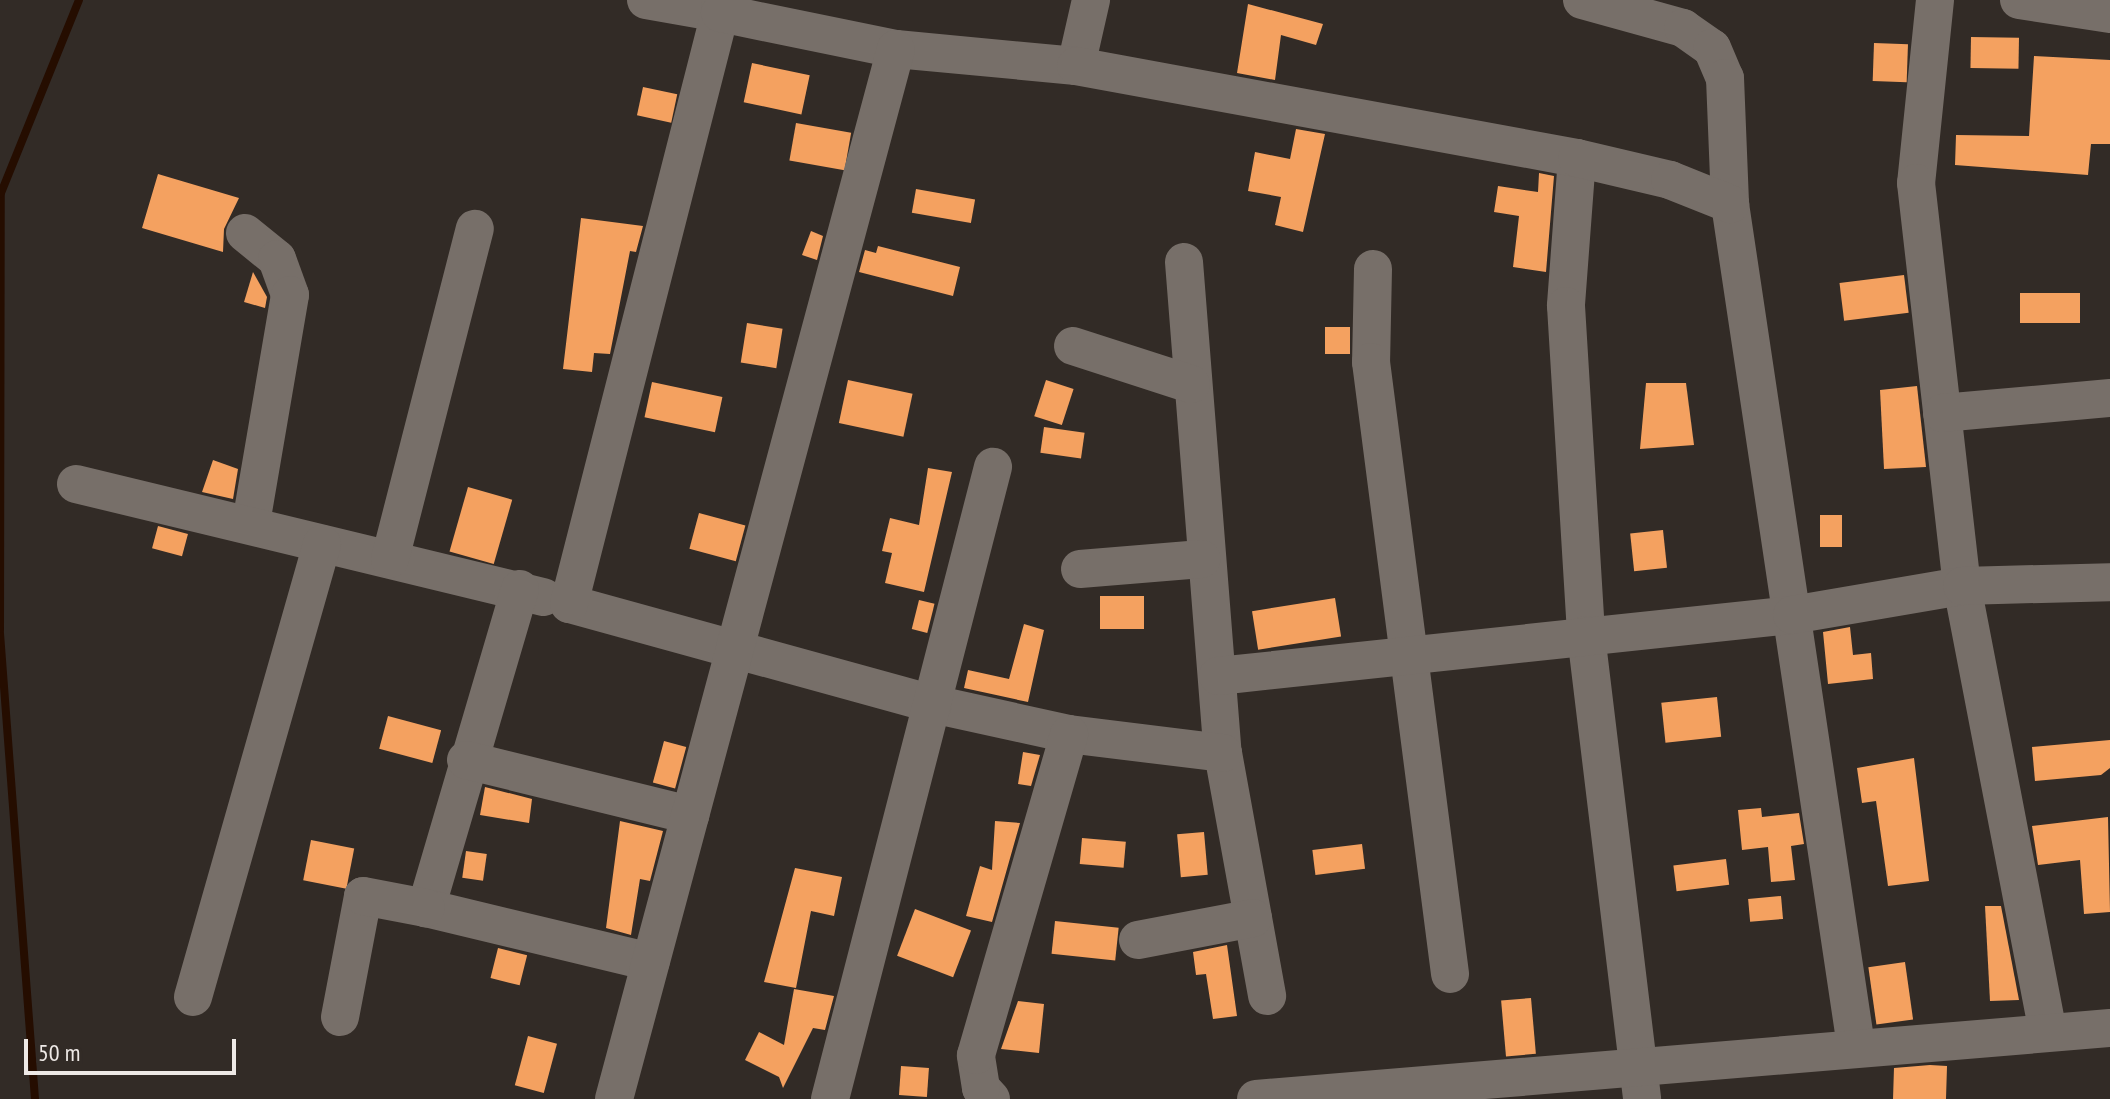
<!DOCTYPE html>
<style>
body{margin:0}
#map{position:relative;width:2110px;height:1099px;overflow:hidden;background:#322b26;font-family:"PT Sans Narrow",sans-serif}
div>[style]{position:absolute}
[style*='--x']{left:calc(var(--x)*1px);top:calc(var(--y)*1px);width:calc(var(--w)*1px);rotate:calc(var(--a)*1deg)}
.stream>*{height:8px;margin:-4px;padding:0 4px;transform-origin:4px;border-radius:4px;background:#250d00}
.building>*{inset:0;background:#f4a160;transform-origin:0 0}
.minor>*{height:38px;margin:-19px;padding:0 19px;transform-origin:19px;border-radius:19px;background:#776f69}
span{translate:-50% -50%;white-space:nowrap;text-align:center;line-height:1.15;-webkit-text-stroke:8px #322b26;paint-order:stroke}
.scale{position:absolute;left:24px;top:1039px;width:212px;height:36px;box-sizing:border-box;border:4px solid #eee9e6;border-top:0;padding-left:10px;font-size:24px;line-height:28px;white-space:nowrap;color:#eee9e6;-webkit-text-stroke:6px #322b26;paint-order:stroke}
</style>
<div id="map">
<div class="stream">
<div style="--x:35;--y:1099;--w:471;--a:-94.3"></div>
<div style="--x:0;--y:629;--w:436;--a:-89.9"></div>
<div style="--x:1;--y:193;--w:208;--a:-68"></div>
</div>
<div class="building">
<div style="clip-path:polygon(1248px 4px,1323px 24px,1316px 45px,1281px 35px,1275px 80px,1237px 73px)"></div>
<div style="left:1971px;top:37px;width:48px;height:31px;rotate:1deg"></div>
<div style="left:1874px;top:43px;width:34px;height:38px;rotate:2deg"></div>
<div style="clip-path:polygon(2034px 56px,2110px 60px,2110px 144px,2091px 144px,2088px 175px,1955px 165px,1956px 135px,2029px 136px)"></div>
<div style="left:752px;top:63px;width:59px;height:40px;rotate:12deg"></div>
<div style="left:643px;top:87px;width:35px;height:29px;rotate:12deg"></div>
<div style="left:796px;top:123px;width:56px;height:38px;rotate:10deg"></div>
<div style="clip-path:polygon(1296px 129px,1325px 134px,1303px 232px,1275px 225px,1281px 197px,1248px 191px,1255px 152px,1290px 159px)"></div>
<div style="clip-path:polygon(1539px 173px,1554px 176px,1546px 272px,1513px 267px,1519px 216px,1494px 212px,1498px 186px,1538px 192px)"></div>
<div style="clip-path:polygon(158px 174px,239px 198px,224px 229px,223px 252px,142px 228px)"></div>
<div style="left:916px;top:189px;width:60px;height:24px;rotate:10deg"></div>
<div style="clip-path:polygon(581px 218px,643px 226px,636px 252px,630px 251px,610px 354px,594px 353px,592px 372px,563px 369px)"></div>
<div style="clip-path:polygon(811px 231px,823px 236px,817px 260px,802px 255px)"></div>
<div style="clip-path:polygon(878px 246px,960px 267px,953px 296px,859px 272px,865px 250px,876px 253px)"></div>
<div style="clip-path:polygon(253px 272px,267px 297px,265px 308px,244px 302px)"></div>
<div style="left:1904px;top:275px;width:38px;height:65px;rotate:83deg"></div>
<div style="left:2080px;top:293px;width:30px;height:60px;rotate:90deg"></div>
<div style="left:747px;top:323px;width:36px;height:40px;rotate:9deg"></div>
<div style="left:1325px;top:327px;width:25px;height:27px"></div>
<div style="left:848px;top:380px;width:66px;height:44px;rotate:12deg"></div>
<div style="left:1046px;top:380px;width:29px;height:38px;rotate:18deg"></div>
<div style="left:652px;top:382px;width:72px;height:36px;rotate:12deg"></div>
<div style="clip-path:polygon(1646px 383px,1686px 383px,1694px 445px,1640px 449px)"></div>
<div style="clip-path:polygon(1917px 386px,1926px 467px,1884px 469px,1880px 390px)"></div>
<div style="left:1044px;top:427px;width:41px;height:26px;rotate:8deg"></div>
<div style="clip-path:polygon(213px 460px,238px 469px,233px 499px,202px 492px)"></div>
<div style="clip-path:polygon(928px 468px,952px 472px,924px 592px,885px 583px,892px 553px,882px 551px,890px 518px,919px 525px)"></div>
<div style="left:468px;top:487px;width:46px;height:67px;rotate:16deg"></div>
<div style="left:699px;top:513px;width:48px;height:37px;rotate:15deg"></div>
<div style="left:1820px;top:515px;width:22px;height:32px"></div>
<div style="left:158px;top:526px;width:31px;height:23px;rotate:15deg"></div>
<div style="left:1663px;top:530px;width:38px;height:33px;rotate:84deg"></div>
<div style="left:1144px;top:596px;width:33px;height:44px;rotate:90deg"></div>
<div style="left:1335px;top:598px;width:39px;height:84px;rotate:81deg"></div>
<div style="left:919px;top:600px;width:16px;height:30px;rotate:14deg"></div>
<div style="clip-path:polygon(1024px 624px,1044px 630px,1028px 702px,964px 688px,968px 670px,1009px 679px)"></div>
<div style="clip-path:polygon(1850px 627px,1853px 655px,1871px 653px,1873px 679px,1828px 684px,1823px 632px)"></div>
<div style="left:1717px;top:697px;width:40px;height:56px;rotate:84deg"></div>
<div style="left:388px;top:716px;width:55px;height:34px;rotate:15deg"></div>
<div style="clip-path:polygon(2110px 740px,2110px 768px,2101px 775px,2035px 781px,2032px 747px)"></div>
<div style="left:664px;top:741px;width:23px;height:43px;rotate:15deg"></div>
<div style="clip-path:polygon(1023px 752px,1040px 755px,1031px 786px,1018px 784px)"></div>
<div style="clip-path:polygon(1914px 758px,1929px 881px,1888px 886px,1876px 801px,1862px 803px,1857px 768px)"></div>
<div style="clip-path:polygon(485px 787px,532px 799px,529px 823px,480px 815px)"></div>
<div style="clip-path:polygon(1761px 808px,1762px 817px,1799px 813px,1804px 844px,1791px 846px,1795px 880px,1771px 882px,1768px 847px,1742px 850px,1738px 810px)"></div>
<div style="clip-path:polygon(2108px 817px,2110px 912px,2084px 914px,2080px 860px,2038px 865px,2032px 826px)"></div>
<div style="clip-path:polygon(620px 821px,663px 831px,650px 881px,640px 879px,631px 935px,606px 928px)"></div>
<div style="clip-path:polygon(995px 821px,1020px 823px,992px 922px,966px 916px,980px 866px,992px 870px)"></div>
<div style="left:1204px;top:832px;width:43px;height:27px;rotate:85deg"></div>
<div style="left:1082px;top:838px;width:44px;height:26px;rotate:5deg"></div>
<div style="left:311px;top:840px;width:44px;height:41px;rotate:11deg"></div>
<div style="left:1362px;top:844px;width:25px;height:50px;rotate:83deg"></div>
<div style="left:466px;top:851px;width:21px;height:27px;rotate:8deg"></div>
<div style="left:1726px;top:859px;width:26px;height:53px;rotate:83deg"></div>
<div style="clip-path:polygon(795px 868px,842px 877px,834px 916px,811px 911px,796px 988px,764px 982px)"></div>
<div style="left:1781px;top:896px;width:23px;height:33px;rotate:85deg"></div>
<div style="clip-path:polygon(1985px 906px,2001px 906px,2019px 1000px,1990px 1001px)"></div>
<div style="left:915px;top:909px;width:60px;height:50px;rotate:21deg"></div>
<div style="left:1055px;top:921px;width:64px;height:33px;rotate:6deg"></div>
<div style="clip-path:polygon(1227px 945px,1237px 1016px,1213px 1019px,1206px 974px,1196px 975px,1193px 952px)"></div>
<div style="left:498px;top:948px;width:30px;height:31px;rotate:14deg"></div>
<div style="left:1905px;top:962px;width:58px;height:37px;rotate:82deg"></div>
<div style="clip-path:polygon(794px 989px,834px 996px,825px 1030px,813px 1028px,783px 1088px,779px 1077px,745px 1060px,759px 1032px,784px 1045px)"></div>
<div style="left:1531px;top:998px;width:56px;height:30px;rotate:85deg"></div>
<div style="clip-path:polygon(1018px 1001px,1044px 1004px,1039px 1053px,1001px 1049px)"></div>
<div style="left:528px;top:1036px;width:30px;height:51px;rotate:15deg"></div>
<div style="clip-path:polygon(1930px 1065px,1947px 1066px,1946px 1099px,1893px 1099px,1894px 1068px)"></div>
<div style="left:901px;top:1066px;width:28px;height:29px;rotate:4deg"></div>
</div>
<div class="minor">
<div style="--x:646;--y:0;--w:75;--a:10"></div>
<div style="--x:720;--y:13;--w:13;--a:-86"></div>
<div style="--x:1582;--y:0;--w:105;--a:15.5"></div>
<div style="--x:1683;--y:28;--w:35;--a:35"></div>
<div style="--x:1712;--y:48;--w:33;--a:67"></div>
<div style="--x:1725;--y:78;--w:126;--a:87.7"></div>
<div style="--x:1730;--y:204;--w:851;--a:81.49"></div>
<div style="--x:1935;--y:0;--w:184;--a:95.9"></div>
<div style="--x:1916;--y:183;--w:406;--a:83.5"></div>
<div style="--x:1962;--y:586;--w:454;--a:79.1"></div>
<div style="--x:2019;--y:0;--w:92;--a:8.7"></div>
<div style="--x:1076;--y:66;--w:68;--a:-77.2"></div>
<div style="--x:1577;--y:158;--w:148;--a:94.3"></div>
<div style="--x:1566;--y:306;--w:330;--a:86.5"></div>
<div style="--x:1586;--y:635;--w:467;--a:83.1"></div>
<div style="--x:245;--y:233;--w:41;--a:39.1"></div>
<div style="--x:277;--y:259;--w:38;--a:70"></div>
<div style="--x:290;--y:295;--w:232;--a:99.7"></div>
<div style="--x:1184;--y:262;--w:493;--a:85.5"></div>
<div style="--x:1223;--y:753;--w:247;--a:79.7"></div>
<div style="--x:1373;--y:269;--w:93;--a:91.2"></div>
<div style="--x:1371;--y:362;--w:617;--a:82.64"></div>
<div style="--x:1073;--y:346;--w:124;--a:17.9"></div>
<div style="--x:1942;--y:413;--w:169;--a:-5.1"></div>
<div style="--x:76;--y:484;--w:481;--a:13.6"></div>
<div style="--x:390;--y:559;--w:341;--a:-75.6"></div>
<div style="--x:1080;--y:569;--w:122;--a:-4.7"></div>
<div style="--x:520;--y:589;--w:333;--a:106.4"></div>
<div style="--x:426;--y:908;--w:231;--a:13.5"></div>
<div style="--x:1218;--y:676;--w:577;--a:-6.07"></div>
<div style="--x:1792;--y:615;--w:172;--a:-9.7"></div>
<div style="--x:1962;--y:586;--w:148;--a:-1.5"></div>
<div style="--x:1223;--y:753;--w:155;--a:-173"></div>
<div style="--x:1069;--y:734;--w:139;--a:-167.6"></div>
<div style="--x:933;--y:704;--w:377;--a:-164.6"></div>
<div style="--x:569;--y:604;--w:610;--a:-75.67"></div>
<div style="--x:720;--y:13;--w:180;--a:11.6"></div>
<div style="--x:896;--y:49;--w:181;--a:5.4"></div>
<div style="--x:1076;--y:66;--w:509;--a:10.41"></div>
<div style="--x:1577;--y:158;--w:96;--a:13.3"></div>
<div style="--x:1670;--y:180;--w:65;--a:21.8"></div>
<div style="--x:466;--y:760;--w:231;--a:13.8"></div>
<div style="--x:1138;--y:940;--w:117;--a:-10.8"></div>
<div style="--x:193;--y:997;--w:471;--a:-74.1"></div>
<div style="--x:340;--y:1017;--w:123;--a:-79.2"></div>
<div style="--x:363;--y:896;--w:64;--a:10.8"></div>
<div style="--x:614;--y:1099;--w:1087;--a:-74.97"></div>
<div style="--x:830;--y:1099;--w:653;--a:-75.54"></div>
<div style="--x:991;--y:1099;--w:15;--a:-132"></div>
<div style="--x:981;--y:1088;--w:33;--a:-99"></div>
<div style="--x:976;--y:1055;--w:334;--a:-73.8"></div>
<div style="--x:1256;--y:1099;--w:857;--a:-4.75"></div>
</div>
<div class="scale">50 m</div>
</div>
